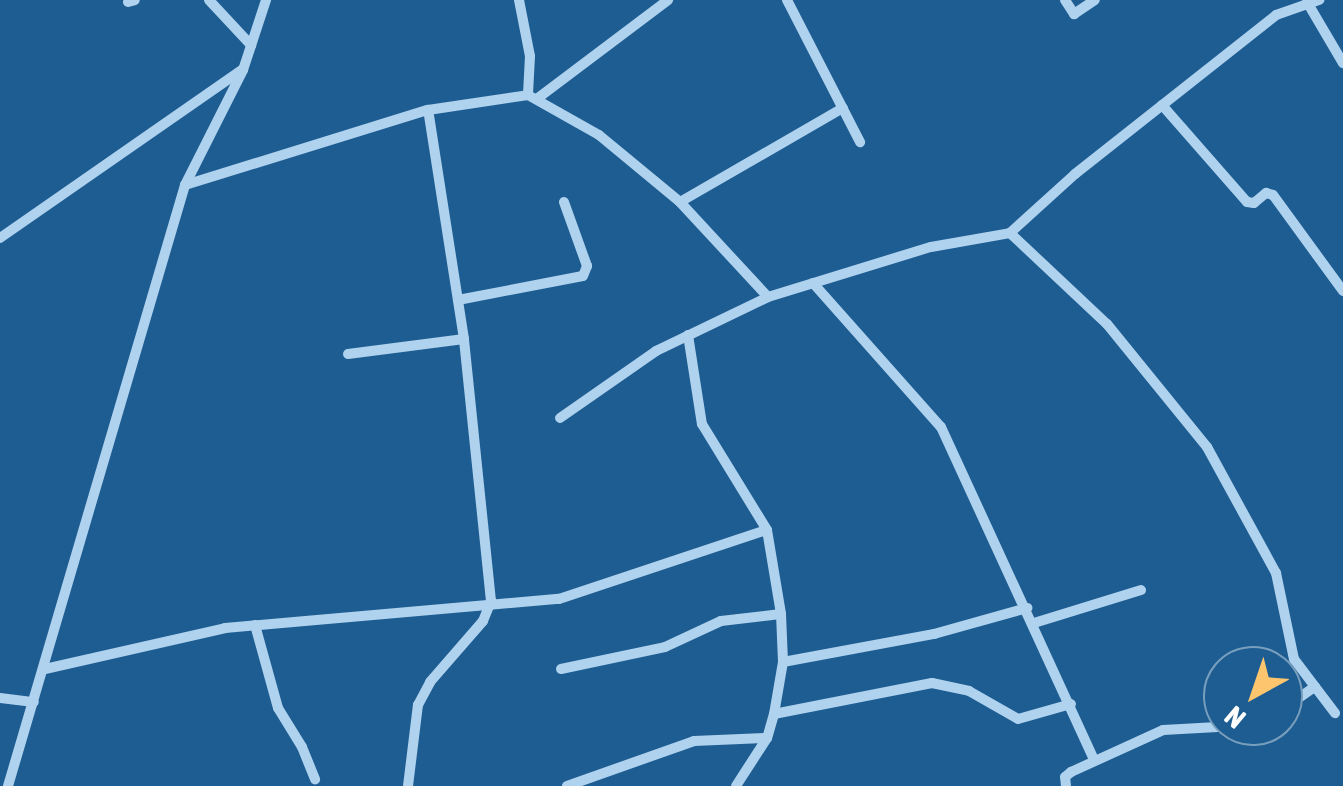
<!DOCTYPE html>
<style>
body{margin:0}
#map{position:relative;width:1343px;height:786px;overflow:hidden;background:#1e5d92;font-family:"Asap Condensed",sans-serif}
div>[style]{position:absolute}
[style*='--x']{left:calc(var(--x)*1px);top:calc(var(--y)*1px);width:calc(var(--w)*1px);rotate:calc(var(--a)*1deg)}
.minor>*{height:10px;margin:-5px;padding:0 5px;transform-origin:5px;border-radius:5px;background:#afd2ee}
span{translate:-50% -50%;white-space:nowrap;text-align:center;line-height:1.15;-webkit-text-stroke:8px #1e5d92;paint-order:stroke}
.north{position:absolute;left:1203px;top:646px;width:100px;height:100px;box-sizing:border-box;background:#1e5d92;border:2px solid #789ebe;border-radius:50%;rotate:220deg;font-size:28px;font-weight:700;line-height:40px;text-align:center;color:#fff}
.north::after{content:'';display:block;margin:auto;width:35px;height:45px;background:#fdc56e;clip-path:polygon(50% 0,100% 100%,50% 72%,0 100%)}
</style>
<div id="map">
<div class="minor">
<div style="--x:209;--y:0;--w:62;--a:47"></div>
<div style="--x:519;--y:0;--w:57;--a:78.9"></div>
<div style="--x:530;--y:56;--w:39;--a:93"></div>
<div style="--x:787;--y:0;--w:160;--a:62.8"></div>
<div style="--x:1065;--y:0;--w:17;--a:57"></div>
<div style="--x:1074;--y:14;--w:25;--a:-34"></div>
<div style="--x:128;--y:2;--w:7;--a:-16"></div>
<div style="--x:1307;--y:2;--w:71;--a:59.5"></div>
<div style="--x:538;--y:98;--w:163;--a:-37"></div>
<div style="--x:1162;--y:105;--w:129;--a:48.8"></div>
<div style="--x:1247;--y:202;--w:7;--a:8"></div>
<div style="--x:1254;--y:203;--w:16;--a:-40"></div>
<div style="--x:1266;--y:193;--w:7;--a:16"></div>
<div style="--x:1273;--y:195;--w:119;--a:53.9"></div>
<div style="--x:185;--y:185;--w:254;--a:-17.2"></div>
<div style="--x:428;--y:110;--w:101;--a:-8.5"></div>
<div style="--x:528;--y:95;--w:81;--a:29.4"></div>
<div style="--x:599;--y:135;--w:105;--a:39.6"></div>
<div style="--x:680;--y:202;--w:129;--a:47.2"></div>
<div style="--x:680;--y:202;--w:188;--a:-30"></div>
<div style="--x:1010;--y:233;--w:88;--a:-42.2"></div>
<div style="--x:1075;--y:174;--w:256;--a:-38.3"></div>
<div style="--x:1276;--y:15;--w:46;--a:-19.2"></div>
<div style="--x:0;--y:238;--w:295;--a:-34.8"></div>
<div style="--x:813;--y:283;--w:193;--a:48.4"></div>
<div style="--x:941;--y:427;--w:366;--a:65.3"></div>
<div style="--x:458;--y:300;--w:127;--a:-10.9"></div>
<div style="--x:583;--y:276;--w:11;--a:-68"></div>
<div style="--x:587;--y:266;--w:68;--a:-109.8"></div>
<div style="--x:688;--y:335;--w:90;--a:81.1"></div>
<div style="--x:702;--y:424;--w:124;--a:58.5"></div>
<div style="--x:767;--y:530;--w:85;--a:80.5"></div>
<div style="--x:781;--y:614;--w:48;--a:87.6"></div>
<div style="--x:783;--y:662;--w:53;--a:99.8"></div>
<div style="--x:774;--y:714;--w:25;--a:106"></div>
<div style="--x:767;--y:738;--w:57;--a:122.9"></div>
<div style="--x:348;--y:354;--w:117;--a:-7.4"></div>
<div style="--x:560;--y:418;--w:117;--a:-34.9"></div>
<div style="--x:656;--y:351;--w:124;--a:-25.7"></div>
<div style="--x:768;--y:297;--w:170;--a:-17.1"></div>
<div style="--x:931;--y:247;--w:80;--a:-10"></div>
<div style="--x:1010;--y:233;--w:133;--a:43.2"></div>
<div style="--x:1107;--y:324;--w:159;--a:50.9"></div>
<div style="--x:1207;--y:447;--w:144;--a:61.3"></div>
<div style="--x:1276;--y:573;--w:88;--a:78.2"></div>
<div style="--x:1294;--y:659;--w:68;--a:52.8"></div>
<div style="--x:1034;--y:623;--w:112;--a:-17.1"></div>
<div style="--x:255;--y:625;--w:86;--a:74.5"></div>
<div style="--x:278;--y:708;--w:46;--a:58.4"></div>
<div style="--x:302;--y:747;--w:35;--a:68"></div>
<div style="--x:783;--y:662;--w:154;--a:-10.5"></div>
<div style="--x:934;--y:634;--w:97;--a:-15.6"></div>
<div style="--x:45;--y:669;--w:185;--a:-12.8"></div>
<div style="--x:225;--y:628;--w:335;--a:-5"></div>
<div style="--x:559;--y:599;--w:219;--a:-18.4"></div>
<div style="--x:561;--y:669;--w:106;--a:-11.9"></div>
<div style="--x:665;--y:647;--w:62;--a:-24.9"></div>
<div style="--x:721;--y:621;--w:60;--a:-6.7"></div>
<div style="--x:0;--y:698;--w:34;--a:7"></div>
<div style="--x:1283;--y:709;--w:39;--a:-35"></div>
<div style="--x:774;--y:714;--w:161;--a:-11.1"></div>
<div style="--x:932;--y:683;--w:38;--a:12"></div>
<div style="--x:969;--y:691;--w:56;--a:29.7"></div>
<div style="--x:1018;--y:719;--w:55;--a:-15.8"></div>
<div style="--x:8;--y:786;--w:627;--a:-73.59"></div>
<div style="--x:185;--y:185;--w:129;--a:-63.2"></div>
<div style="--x:243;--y:70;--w:74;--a:-71.8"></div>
<div style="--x:408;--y:786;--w:82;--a:-83"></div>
<div style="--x:418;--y:705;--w:26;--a:-62"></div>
<div style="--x:430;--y:682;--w:81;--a:-49"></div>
<div style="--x:483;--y:621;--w:22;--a:-68"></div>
<div style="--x:491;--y:601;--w:263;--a:-95.9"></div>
<div style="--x:464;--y:339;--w:232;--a:-98.9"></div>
<div style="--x:567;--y:786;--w:135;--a:-19.5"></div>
<div style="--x:694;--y:741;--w:73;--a:-2.4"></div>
<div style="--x:1066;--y:786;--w:9;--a:-96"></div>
<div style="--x:1065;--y:777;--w:8;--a:-40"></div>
<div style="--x:1071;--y:772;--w:101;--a:-24.5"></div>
<div style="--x:1163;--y:730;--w:73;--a:-3.1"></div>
</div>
<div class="north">N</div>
</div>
